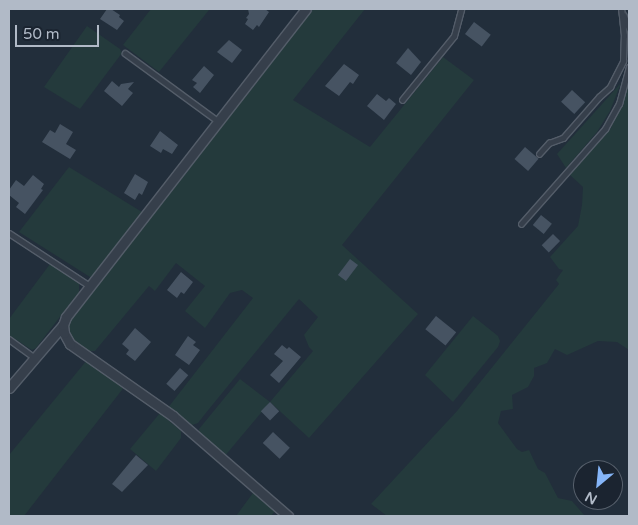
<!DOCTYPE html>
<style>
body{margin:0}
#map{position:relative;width:638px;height:525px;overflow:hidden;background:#222e3b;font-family:"Varela Round",sans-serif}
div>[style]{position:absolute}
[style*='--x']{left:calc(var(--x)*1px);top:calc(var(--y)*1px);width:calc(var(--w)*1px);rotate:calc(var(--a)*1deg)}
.green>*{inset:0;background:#243a3c}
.building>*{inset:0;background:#465362;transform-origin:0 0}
.roads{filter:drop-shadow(1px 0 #545d69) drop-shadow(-1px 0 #545d69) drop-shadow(0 1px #545d69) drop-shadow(0 -1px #545d69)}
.service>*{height:4.5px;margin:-2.25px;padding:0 2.25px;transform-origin:2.25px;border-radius:2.25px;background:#363f4b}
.minor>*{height:9px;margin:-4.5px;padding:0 4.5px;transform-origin:4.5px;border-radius:4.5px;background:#363f4b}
span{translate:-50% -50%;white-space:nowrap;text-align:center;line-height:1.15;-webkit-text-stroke:4px #1b2430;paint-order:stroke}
.frame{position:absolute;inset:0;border:10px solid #b1bac7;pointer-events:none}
.north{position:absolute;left:573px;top:460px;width:50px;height:50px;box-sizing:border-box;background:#1b2430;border:1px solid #57606c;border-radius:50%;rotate:208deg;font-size:14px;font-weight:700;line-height:20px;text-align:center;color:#b1bac7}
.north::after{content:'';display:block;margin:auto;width:18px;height:22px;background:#85b5f8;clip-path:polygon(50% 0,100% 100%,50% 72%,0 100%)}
.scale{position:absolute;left:15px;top:25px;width:84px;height:22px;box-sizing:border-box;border:2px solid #b1bac7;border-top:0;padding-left:6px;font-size:15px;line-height:18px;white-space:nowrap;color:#b1bac7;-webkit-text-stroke:4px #1b2430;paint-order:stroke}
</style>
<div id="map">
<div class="green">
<div style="clip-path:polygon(151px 9px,209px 10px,159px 72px,123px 45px)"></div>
<div style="clip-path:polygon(311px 9px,365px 9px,293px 100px,370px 147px,443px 57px,474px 80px,342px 245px,418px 314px,309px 438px,270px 402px,224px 457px,199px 434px,199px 429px,240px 379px,270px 402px,313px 351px,309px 347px,304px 335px,318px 317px,299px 299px,205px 414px,198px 423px,192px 425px,185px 424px,167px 409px,253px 298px,242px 290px,230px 293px,205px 328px,185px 311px,205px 286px,176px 263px,155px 291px,149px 286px,95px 351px,87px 351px,71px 338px,68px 325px,71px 316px)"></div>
<div style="clip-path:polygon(87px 26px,120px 49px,122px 53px,80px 109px,44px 87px)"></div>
<div style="clip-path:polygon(629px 82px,629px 350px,617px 342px,598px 341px,567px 355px,555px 349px,547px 363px,534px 368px,534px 376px,528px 387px,512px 395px,513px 409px,501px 411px,498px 423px,517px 449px,522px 452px,529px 450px,538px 469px,545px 473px,558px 498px,572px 501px,585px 516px,387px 516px,371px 504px,457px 411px,559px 284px,556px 280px,563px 270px,559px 269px,550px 257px,578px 226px,582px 205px,583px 187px,570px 175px,611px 128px)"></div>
<div style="clip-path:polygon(621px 83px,610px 111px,597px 132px,566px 168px,557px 154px)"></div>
<div style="clip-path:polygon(69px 167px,142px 212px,93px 275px,90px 277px,19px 232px)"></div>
<div style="clip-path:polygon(50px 264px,79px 283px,79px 292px,36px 348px,32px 350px,9px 335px,9px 319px)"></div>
<div style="clip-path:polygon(473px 316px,498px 336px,500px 341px,498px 347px,453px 402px,425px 375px)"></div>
<div style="clip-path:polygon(87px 360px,125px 386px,24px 516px,9px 516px,9px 455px)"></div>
<div style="clip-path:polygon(160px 413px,181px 431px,181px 438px,156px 471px,130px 449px)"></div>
<div style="clip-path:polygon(253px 493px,277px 509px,271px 516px,236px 516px)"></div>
</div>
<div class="building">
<div style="clip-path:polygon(107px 9px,111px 9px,120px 15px,119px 17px,124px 21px,117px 30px,100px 19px)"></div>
<div style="clip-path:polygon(248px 9px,265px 9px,269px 12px,259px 27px,257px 25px,253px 30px,245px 24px,248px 19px,246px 18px,249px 14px)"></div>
<div style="left:474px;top:22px;width:21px;height:15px;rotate:37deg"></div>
<div style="clip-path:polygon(229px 40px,242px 50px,232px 63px,217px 52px)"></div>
<div style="clip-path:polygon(408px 48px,421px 62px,411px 75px,396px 63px)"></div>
<div style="clip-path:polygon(344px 64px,359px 75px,353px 84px,350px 82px,339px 96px,325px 86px)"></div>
<div style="clip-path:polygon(204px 66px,214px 75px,200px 93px,193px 87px,197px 83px,192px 80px)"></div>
<div style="clip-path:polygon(112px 81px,119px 87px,121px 84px,134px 82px,128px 89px,133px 93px,122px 106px,104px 91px)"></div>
<div style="left:572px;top:90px;width:18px;height:16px;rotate:43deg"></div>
<div style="clip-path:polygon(377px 94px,386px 101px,389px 98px,396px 104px,384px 120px,367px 106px)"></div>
<div style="clip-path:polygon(60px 124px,73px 132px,66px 144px,76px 150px,70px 159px,42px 142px,50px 130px,55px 133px)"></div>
<div style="clip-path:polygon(160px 131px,178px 145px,172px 154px,163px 149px,161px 153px,150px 146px)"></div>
<div style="left:525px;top:147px;width:18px;height:16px;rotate:41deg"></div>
<div style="clip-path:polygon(135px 174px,148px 182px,142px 195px,139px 193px,135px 200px,124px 193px)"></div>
<div style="clip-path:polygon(33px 175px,44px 184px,41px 189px,43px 190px,25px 214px,16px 207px,19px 203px,9px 195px,9px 190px,16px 180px,24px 186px)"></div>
<div style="left:541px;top:215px;width:14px;height:13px;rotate:39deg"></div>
<div style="left:553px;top:234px;width:10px;height:16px;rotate:45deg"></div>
<div style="left:350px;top:259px;width:10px;height:20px;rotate:37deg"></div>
<div style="clip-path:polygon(181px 272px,193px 282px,184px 294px,181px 292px,177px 298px,167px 290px)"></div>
<div style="left:436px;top:316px;width:26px;height:17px;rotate:39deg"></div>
<div style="clip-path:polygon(135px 328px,151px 342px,135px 361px,126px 354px,129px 350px,122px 344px)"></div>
<div style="clip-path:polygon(188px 336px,196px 342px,193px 345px,200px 350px,189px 365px,175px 355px)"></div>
<div style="clip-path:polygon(282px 345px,287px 349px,289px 347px,301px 357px,279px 383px,270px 375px,283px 361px,274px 354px)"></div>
<div style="left:180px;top:368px;width:11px;height:21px;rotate:41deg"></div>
<div style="left:270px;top:402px;width:13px;height:13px;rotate:45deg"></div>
<div style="left:273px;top:432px;width:23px;height:15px;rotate:43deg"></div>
<div style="clip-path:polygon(136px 455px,148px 465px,122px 492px,112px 484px)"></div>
</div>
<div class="roads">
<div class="service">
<div style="--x:624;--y:15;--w:14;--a:69"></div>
<div style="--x:125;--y:53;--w:115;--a:36.2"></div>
<div style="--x:402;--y:100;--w:82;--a:-50.9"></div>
<div style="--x:454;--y:36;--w:28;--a:-75"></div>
<div style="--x:539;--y:154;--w:15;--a:-48"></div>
<div style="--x:549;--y:143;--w:15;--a:-20"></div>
<div style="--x:563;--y:138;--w:55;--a:-48.7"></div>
<div style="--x:599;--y:97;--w:15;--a:-42"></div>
<div style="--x:610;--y:87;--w:29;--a:-63"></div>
<div style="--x:623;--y:61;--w:25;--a:-88"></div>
<div style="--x:624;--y:36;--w:27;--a:-96"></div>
<div style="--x:521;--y:224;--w:127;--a:-48.5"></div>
<div style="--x:605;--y:129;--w:29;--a:-61"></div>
<div style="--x:619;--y:104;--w:38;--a:-75"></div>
<div style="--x:9;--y:233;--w:97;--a:33.2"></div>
<div style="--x:9;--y:339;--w:31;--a:36"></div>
</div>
<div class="minor">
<div style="--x:9;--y:388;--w:83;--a:-49.4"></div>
<div style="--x:288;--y:516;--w:152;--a:-139"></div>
<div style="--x:173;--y:416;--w:126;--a:-145"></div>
<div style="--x:70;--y:344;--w:13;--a:-119"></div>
<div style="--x:64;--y:333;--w:8;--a:-97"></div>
<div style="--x:63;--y:325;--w:9;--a:-69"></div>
<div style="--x:66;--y:317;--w:390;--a:-52.1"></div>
</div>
</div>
<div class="frame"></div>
<div class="north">N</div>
<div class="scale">50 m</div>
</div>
